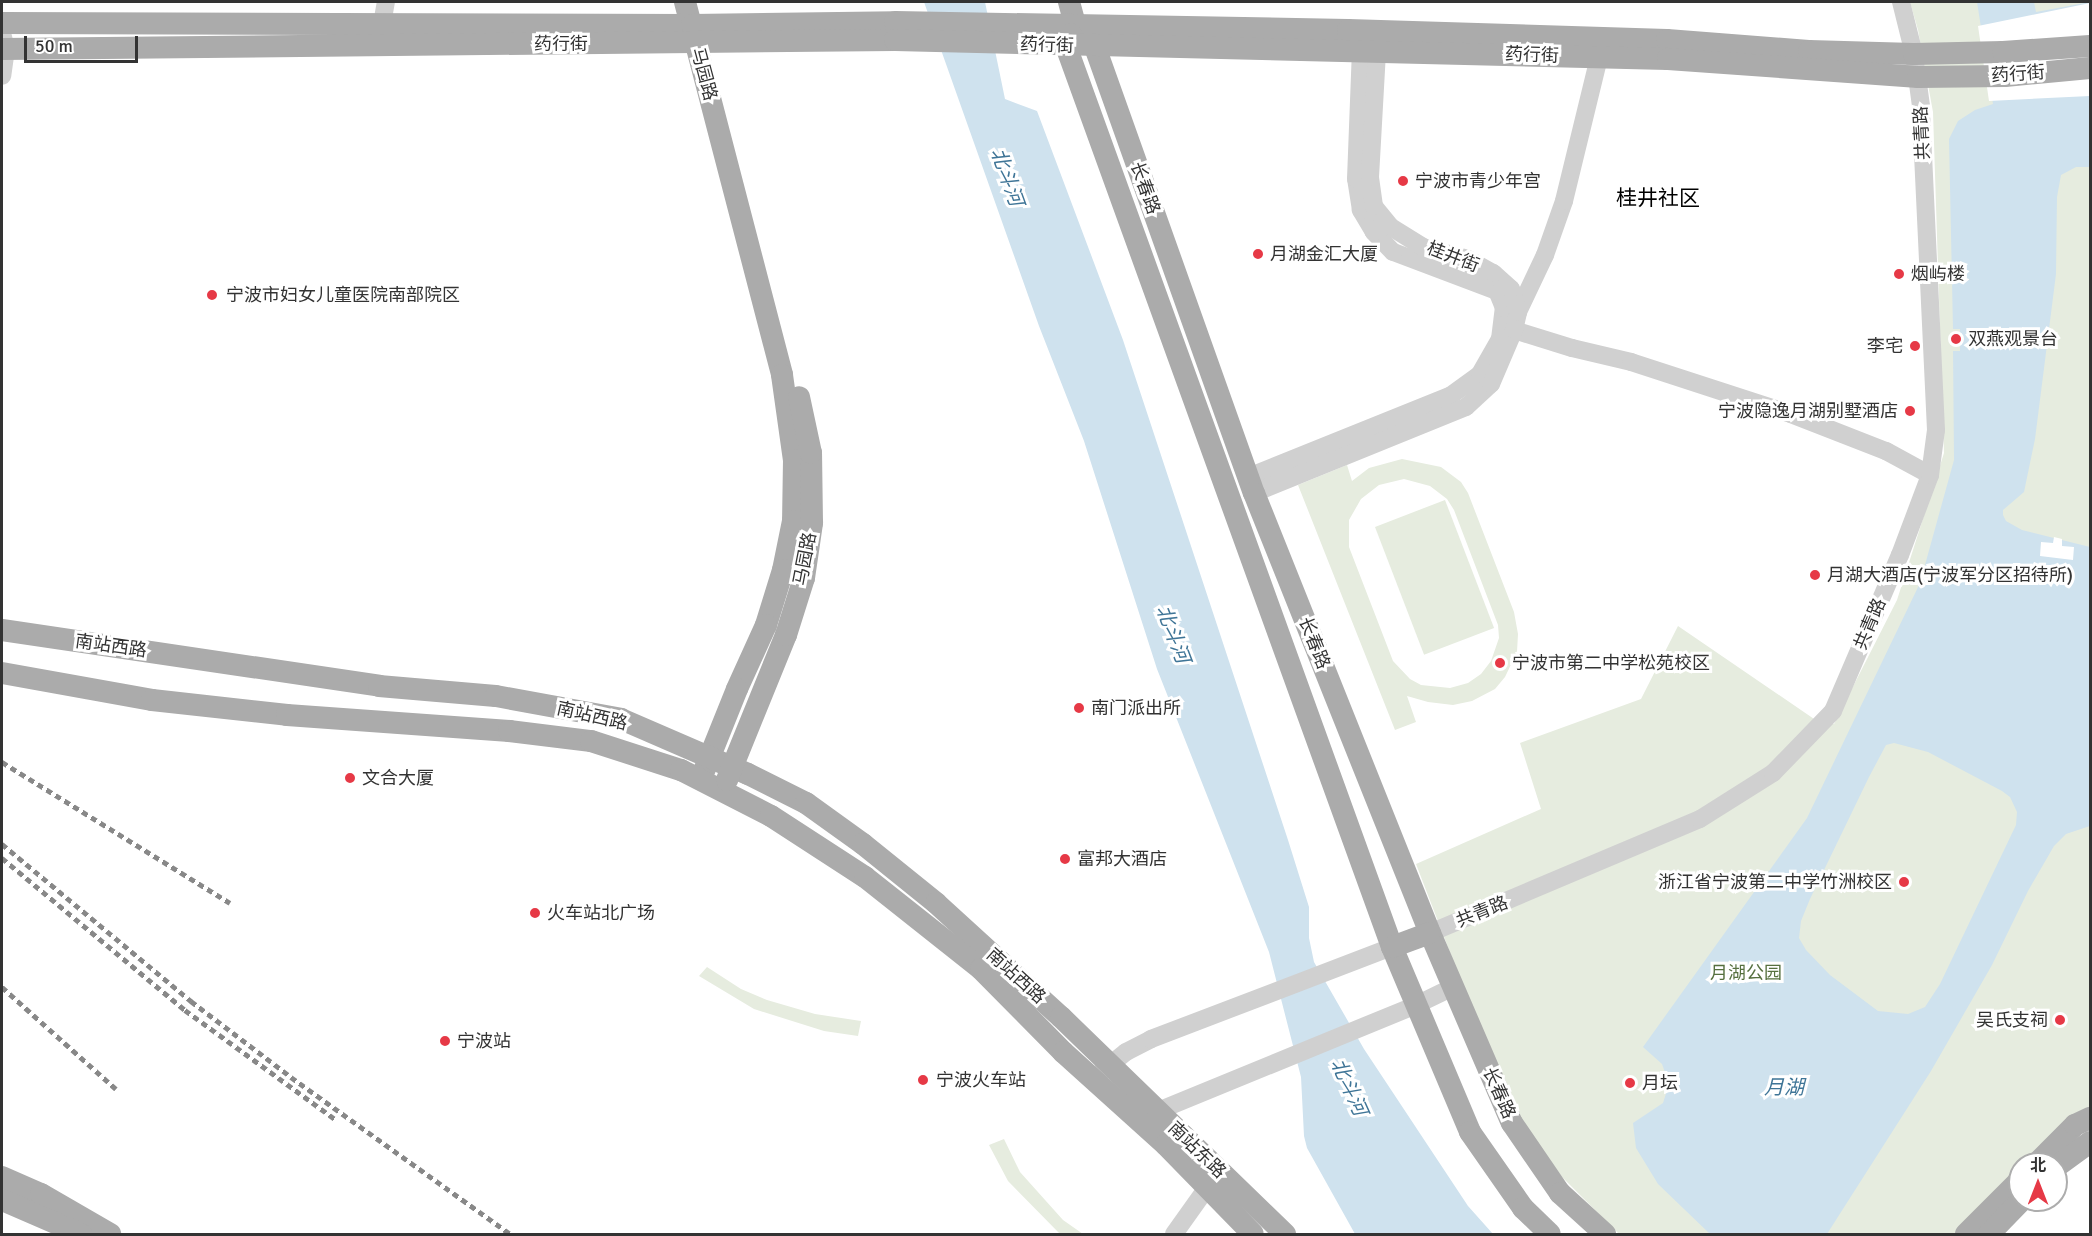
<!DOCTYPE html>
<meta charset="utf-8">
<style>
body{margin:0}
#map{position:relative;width:2092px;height:1236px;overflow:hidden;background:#fff;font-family:Signika,"Noto Sans SC",sans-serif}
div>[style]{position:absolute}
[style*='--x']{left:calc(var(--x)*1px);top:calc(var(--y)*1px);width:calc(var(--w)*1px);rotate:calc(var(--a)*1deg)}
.green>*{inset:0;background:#e6ecdf;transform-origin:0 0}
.water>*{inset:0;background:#cfe2ee}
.pier>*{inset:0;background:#fff}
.minor>*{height:18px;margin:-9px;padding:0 9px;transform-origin:9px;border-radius:9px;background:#d0d0d0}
.major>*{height:22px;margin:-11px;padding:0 11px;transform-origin:11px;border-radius:11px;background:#ababab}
.rail>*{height:4.5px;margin-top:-2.25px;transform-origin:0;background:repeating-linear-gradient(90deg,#888 0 6px,transparent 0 10.5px)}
.dots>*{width:16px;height:16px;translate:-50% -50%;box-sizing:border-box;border:3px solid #fff;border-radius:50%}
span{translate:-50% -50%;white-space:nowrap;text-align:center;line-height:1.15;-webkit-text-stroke:6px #fff;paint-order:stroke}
.street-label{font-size:18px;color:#333}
.poi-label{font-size:18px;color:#333}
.left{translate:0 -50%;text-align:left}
.right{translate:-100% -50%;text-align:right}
.park-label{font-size:18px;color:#56703f}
.water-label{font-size:20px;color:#3f7597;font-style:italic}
.quarter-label{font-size:21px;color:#000}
.frame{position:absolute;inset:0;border:3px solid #333;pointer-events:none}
.north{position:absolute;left:2008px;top:1152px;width:60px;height:60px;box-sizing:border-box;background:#fff;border:2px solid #adadad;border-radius:50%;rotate:0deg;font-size:16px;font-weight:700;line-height:24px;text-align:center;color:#333}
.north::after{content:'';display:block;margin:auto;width:21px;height:27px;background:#e63946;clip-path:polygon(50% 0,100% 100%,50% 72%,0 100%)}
.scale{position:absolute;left:24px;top:36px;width:114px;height:27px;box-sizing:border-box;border:3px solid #333;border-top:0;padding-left:8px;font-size:18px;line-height:21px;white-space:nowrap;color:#333;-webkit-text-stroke:4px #fff;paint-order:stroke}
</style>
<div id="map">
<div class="green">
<div style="clip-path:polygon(1910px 2px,2090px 2px,2090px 1107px,2071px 1115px,2024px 1164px,2020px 1164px,2020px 1168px,1956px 1234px,1619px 1234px,1562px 1177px,1518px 1116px,1479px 1028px,1416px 864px,1541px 809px,1520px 743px,1641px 699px,1678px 626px,1817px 721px,1834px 724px,1897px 600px,1944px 453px,1933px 112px,1918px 30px)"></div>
<div style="clip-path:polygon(evenodd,1402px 459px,1441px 467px,1461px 482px,1468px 493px,1514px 612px,1518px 634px,1517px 652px,1505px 677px,1495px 689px,1472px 701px,1453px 705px,1428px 702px,1407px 696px,1416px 722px,1395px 730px,1298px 485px,1347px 465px,1352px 481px,1369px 468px,1402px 459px,1404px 479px,1430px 486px,1447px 499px,1454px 510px,1498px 625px,1499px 638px,1491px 661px,1481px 674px,1468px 683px,1450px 688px,1421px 685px,1410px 679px,1393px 661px,1349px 547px,1349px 520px,1361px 499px,1379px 485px,1404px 479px)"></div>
<div style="left:1445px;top:500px;width:137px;height:75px;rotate:69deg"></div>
<div style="clip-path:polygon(707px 967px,741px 989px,767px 1000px,815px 1014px,861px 1021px,858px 1036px,824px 1031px,754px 1009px,699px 976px)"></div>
<div style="clip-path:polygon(1004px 1139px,1020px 1172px,1063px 1220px,1083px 1234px,1060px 1234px,1008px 1181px,989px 1145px)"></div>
</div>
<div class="water">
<div style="clip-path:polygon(924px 2px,985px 2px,1005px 99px,1037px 111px,1123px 340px,1288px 840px,1309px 907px,1309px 938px,1314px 962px,1364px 1049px,1468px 1206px,1493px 1234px,1355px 1234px,1307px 1148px,1304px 1136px,1301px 1077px,1269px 952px,1157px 669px,1084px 441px,1039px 326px)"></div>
<div style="clip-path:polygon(evenodd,1977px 2px,2034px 2px,2036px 12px,2090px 2px,2090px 167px,2076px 167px,2061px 175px,2057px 197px,2056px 274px,2035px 439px,2024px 492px,2003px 510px,2003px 515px,2006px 521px,2022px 530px,2090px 547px,2090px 826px,2066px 834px,2054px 846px,2028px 891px,1992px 965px,1931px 1071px,1827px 1234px,1710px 1234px,1658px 1184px,1636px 1148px,1633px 1123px,1663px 1103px,1669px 1084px,1662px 1064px,1643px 1047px,1807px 818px,1920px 583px,1954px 460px,1953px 351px,1960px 351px,1960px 329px,1953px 329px,1949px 139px,1958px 121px,1975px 110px,1993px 104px,1977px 2px,1894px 743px,1928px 752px,2002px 791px,2010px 797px,2017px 812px,2016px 825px,1940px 984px,1925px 1007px,1908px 1014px,1878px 1011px,1830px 975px,1806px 950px,1799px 938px,1801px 921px,1810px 899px,1869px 777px,1886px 745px,1894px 743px)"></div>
</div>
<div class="pier">
<div style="clip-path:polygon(2090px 3px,2090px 96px,1989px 101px,1978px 26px)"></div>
<div style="clip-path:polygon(2054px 537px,2062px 539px,2062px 546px,2074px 547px,2073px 560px,2040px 556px,2041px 542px,2053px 543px)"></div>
</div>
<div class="minor">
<div style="--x:382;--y:24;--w:22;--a:-80"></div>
<div style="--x:2;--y:33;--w:16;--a:76"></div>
<div style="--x:6;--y:49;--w:27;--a:98"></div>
<div style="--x:1518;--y:312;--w:63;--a:-64.7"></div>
<div style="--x:1545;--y:255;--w:57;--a:-70.6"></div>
<div style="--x:1564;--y:201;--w:148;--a:-76.3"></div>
<div style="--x:1514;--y:330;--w:61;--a:17.2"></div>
<div style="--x:1572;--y:348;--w:61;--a:13.3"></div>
<div style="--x:1631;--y:362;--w:168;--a:18"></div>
<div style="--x:1791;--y:414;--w:102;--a:21.3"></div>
<div style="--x:1886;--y:451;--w:50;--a:28.6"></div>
<div style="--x:1248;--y:477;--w:218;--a:-21.9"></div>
<div style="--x:1450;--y:396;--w:37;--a:-36"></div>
<div style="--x:1480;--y:374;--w:40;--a:-60.3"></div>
<div style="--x:1500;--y:339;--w:31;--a:-83"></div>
<div style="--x:1504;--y:308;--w:18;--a:-112"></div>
<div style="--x:1497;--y:291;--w:111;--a:-159.4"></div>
<div style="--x:1393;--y:252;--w:28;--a:-134"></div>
<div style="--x:1374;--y:232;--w:26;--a:-121"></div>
<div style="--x:1361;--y:210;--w:31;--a:-99"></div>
<div style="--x:1356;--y:179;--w:128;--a:-87.8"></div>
<div style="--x:1254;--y:493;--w:229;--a:-22.1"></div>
<div style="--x:1466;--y:407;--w:34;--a:-43"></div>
<div style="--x:1491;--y:384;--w:59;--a:-66.9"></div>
<div style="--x:1514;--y:330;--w:18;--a:-77"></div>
<div style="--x:1518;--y:312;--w:24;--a:-107"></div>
<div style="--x:1511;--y:289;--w:24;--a:-138"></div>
<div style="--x:1493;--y:273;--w:29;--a:-151"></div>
<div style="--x:1468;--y:259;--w:47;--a:-165.1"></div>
<div style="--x:1423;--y:247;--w:39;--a:-148"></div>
<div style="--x:1390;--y:226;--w:26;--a:-129"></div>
<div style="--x:1374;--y:206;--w:29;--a:-98"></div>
<div style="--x:1370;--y:177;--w:126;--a:-86.8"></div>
<div style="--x:1430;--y:933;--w:293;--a:-22.9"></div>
<div style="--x:1700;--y:819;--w:86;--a:-32.2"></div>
<div style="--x:1773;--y:773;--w:86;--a:-45.9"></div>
<div style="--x:1833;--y:711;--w:170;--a:-66.8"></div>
<div style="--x:1900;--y:555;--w:85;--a:-69.4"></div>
<div style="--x:1930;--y:475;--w:45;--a:-82.4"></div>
<div style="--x:1936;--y:430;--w:324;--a:-92.7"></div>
<div style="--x:1921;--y:106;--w:52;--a:-97.7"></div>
<div style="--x:1914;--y:54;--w:54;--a:-104"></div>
<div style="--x:1100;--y:1073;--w:33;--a:-39"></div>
<div style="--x:1126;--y:1052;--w:28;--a:-27"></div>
<div style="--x:1151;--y:1039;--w:258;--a:-20.9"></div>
<div style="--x:1148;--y:1115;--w:290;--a:-22.3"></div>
<div style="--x:1416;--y:1005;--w:41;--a:-25.9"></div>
<div style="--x:1174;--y:1234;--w:55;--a:-54.6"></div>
</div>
<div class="major">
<div style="--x:685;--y:2;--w:385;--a:75.4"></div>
<div style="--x:782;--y:375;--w:86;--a:82"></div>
<div style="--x:794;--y:460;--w:61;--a:90.9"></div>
<div style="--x:793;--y:521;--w:50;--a:101.5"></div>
<div style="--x:783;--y:570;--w:58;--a:107.2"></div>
<div style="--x:766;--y:625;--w:70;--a:114.4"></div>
<div style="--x:737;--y:689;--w:88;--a:111.9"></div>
<div style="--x:1069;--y:2;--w:24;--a:75"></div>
<div style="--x:1075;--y:25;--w:30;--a:48"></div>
<div style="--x:1095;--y:47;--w:473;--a:70.4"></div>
<div style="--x:1254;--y:493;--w:474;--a:68.2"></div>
<div style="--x:1430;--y:933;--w:207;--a:66.7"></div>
<div style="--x:1512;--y:1123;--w:85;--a:55.6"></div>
<div style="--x:1560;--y:1193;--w:61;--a:42.3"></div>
<div style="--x:2;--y:23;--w:690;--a:0.17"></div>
<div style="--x:692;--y:25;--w:203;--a:-0.8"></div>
<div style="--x:895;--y:22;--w:453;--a:1"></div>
<div style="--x:1348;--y:30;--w:319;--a:1.8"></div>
<div style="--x:1667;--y:40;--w:142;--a:4.4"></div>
<div style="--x:1809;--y:51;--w:105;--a:1.6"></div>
<div style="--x:1914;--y:54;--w:89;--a:-1.3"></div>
<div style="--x:2003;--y:52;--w:87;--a:-3.9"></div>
<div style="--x:1071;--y:34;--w:13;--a:113"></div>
<div style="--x:1066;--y:46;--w:958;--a:70.11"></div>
<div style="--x:1392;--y:947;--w:201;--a:67.1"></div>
<div style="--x:1470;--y:1132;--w:93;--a:55.1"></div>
<div style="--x:1523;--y:1208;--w:37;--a:44"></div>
<div style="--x:2;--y:49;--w:893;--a:-0.58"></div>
<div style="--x:895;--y:40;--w:773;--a:1.41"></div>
<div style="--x:1668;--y:59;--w:251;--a:4.1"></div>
<div style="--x:1918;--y:77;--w:87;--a:-0.7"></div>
<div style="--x:2005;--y:76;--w:85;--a:-5.4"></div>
<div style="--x:2;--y:630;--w:381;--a:8.4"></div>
<div style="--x:379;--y:686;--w:117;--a:4.9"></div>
<div style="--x:496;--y:696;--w:127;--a:10.4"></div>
<div style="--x:621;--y:719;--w:138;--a:23.4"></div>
<div style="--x:748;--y:774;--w:65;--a:26.6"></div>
<div style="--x:806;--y:803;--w:70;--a:35.7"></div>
<div style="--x:863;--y:844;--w:94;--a:38.9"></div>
<div style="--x:936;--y:903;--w:169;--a:42.4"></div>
<div style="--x:1061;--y:1017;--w:312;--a:44.1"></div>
<div style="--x:2;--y:673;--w:152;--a:10.2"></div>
<div style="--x:152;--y:700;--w:136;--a:6.3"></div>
<div style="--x:287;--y:715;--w:223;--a:4.1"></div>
<div style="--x:509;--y:731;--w:83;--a:7"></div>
<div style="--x:591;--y:741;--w:95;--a:17.9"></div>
<div style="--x:681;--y:770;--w:101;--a:27.1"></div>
<div style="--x:771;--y:816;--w:112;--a:33"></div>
<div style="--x:865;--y:877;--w:148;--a:38.4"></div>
<div style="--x:981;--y:969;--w:117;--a:45.3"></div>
<div style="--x:1063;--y:1052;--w:139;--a:42.1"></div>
<div style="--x:1166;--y:1145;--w:124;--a:45.7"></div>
<div style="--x:727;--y:780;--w:157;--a:-67.9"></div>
<div style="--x:786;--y:635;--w:60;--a:-72.5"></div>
<div style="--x:804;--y:578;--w:56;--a:-81.7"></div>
<div style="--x:812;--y:523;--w:70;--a:-90.8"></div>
<div style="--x:811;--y:453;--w:57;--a:-102.1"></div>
<div style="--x:1392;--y:947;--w:40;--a:-20.2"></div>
<div style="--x:2036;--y:1164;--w:55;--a:-45"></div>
<div style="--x:2075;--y:1125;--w:17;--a:-25"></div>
<div style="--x:2056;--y:1167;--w:42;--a:-36.3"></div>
<div style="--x:2;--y:1177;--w:43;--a:23.6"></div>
<div style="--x:41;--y:1194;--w:80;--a:30.1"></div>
<div style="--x:2;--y:1200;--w:86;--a:23.3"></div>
<div style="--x:1966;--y:1234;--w:76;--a:-45"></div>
<div style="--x:1989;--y:1234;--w:47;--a:-45.9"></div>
</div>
<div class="rail">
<div style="--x:2;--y:762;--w:268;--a:31.7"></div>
<div style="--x:2;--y:844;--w:246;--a:39.7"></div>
<div style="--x:191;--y:1001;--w:126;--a:37.2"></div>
<div style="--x:291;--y:1077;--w:269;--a:35.6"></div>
<div style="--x:2;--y:858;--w:238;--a:39.7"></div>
<div style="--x:185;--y:1010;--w:185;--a:36"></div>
<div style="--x:2;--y:987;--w:153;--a:41.8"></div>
</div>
<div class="dots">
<div style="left:1403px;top:181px;background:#e63946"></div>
<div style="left:1258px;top:254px;background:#e63946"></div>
<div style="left:1899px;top:274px;background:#e63946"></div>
<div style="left:212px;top:295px;background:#e63946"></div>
<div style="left:1956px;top:339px;background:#e63946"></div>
<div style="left:1915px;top:346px;background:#e63946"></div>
<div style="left:1910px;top:411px;background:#e63946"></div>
<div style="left:1815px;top:575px;background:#e63946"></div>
<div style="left:1500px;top:663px;background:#e63946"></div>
<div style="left:1079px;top:708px;background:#e63946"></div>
<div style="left:350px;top:778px;background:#e63946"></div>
<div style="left:1065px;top:859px;background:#e63946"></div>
<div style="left:1904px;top:882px;background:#e63946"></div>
<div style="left:535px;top:913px;background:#e63946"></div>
<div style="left:2060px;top:1020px;background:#e63946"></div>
<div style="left:445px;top:1041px;background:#e63946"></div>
<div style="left:923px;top:1080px;background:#e63946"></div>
<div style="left:1630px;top:1083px;background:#e63946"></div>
</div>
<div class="street-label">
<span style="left:561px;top:44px">药行街</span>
<span style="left:1047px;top:45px;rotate:2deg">药行街</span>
<span style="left:1532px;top:55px;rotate:2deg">药行街</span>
<span style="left:704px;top:74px;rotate:75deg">马园路</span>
<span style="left:2018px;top:74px;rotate:-4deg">药行街</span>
<span style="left:1922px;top:133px;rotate:-93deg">共青路</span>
<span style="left:1145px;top:188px;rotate:70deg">长春路</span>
<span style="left:1453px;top:257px;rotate:21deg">桂井街</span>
<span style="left:805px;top:559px;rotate:-79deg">马园路</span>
<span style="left:1870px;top:624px;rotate:-67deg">共青路</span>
<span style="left:1314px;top:643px;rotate:68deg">长春路</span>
<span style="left:111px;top:646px;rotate:8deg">南站西路</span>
<span style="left:592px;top:716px;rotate:13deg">南站西路</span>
<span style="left:1482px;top:912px;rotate:-22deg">共青路</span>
<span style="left:1016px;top:976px;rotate:42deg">南站西路</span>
<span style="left:1499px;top:1093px;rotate:66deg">长春路</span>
<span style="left:1197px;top:1150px;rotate:44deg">南站东路</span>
</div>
<div class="poi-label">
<span class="left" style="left:1415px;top:181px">宁波市青少年宫</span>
<span class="left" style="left:1270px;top:254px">月湖金汇大厦</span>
<span class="left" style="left:1911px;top:274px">烟屿楼</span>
<span class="left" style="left:226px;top:295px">宁波市妇女儿童医院南部院区</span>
<span class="left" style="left:1968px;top:339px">双燕观景台</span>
<span class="right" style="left:1903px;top:346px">李宅</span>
<span class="right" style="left:1898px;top:411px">宁波隐逸月湖别墅酒店</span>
<span class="left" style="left:1827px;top:575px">月湖大酒店(宁波军分区招待所)</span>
<span class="left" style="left:1512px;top:663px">宁波市第二中学松苑校区</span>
<span class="left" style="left:1091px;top:708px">南门派出所</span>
<span class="left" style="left:362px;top:778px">文合大厦</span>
<span class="left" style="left:1077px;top:859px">富邦大酒店</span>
<span class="right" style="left:1892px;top:882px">浙江省宁波第二中学竹洲校区</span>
<span class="left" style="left:547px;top:913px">火车站北广场</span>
<span class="right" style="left:2048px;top:1020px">吴氏支祠</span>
<span class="left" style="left:457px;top:1041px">宁波站</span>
<span class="left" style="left:936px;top:1080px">宁波火车站</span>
<span class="left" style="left:1642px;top:1083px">月坛</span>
</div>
<div class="park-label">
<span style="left:1746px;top:973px">月湖公园</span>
</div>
<div class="water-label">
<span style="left:1007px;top:177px;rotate:70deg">北斗河</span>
<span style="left:1173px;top:634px;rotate:69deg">北斗河</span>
<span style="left:1349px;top:1087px;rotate:66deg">北斗河</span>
<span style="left:1784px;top:1087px">月湖</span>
</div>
<div class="quarter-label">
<span style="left:1658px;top:198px">桂井社区</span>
</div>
<div class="frame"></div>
<div class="north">北</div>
<div class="scale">50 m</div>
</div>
